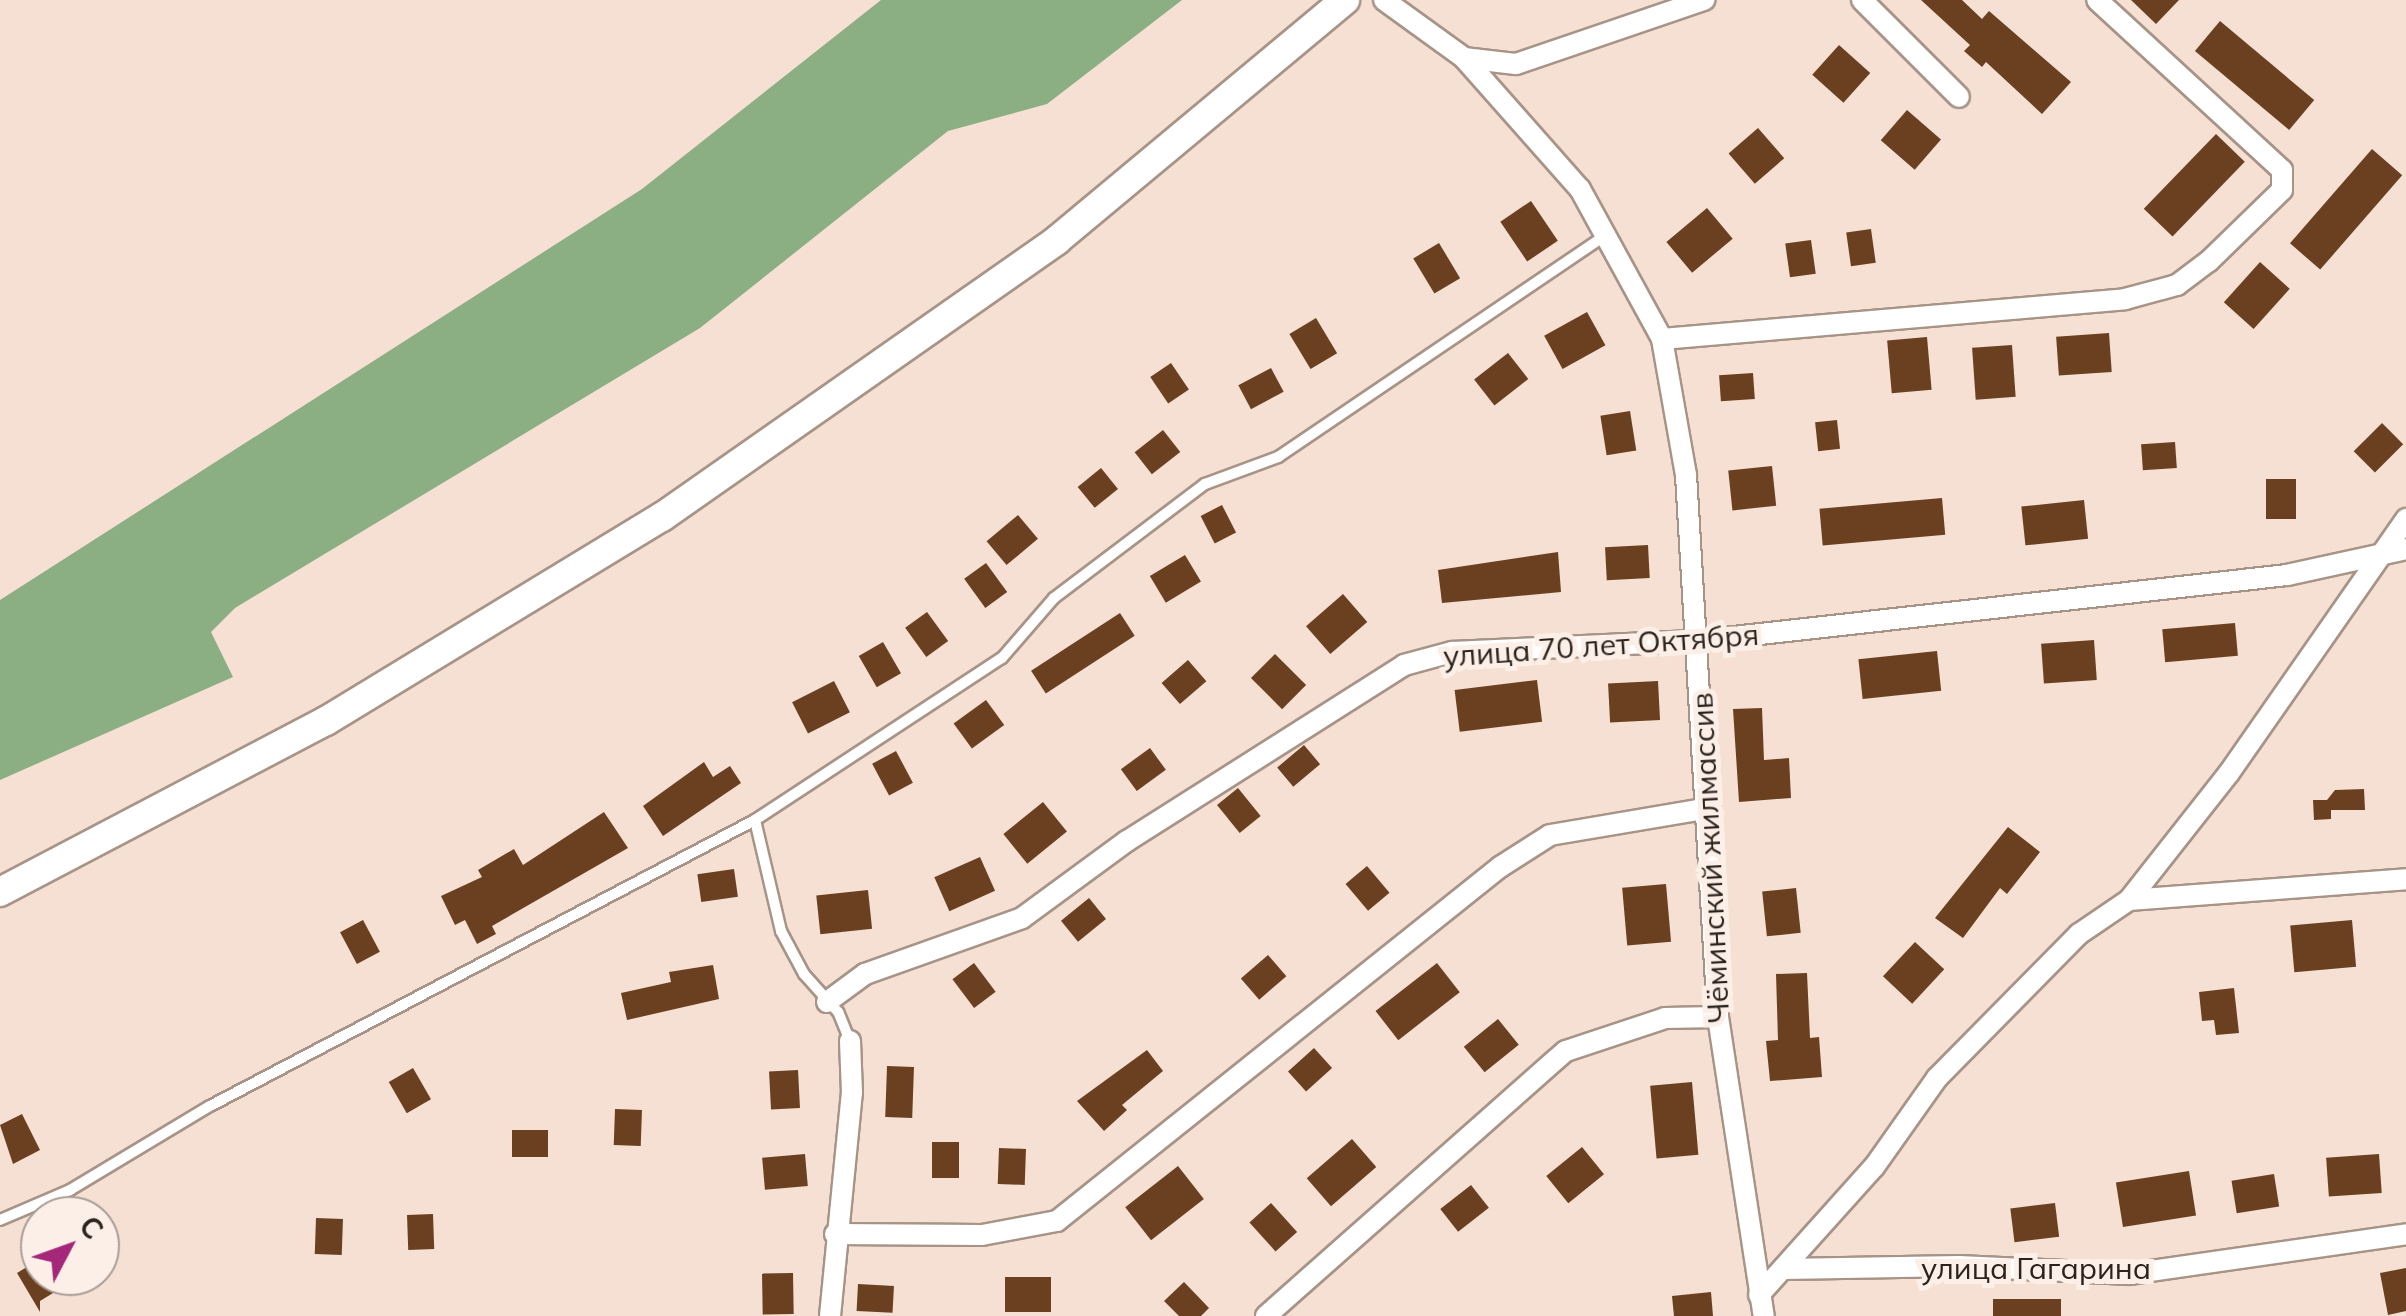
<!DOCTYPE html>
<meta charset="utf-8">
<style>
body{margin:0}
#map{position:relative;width:2406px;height:1316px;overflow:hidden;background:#f5e0d3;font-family:Mulish,sans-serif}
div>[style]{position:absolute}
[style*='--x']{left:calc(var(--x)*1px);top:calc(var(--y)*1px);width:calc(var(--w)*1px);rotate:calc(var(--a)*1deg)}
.forest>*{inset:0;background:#8baf82}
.building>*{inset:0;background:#6b4021;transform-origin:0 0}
.roads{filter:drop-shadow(2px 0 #a79487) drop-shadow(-2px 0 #a79487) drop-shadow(0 2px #a79487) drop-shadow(0 -2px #a79487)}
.lane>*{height:10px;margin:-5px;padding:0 5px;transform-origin:5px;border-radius:5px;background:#fff}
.street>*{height:20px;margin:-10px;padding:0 10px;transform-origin:10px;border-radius:10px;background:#fff}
.secondary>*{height:28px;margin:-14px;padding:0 14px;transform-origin:14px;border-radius:14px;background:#fff}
span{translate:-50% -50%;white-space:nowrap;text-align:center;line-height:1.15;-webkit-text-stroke:10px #fcefe7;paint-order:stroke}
.street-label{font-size:30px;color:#2b231e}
.north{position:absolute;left:20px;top:1196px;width:100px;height:100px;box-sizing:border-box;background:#fcefe7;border:2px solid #a89d97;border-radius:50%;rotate:49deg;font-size:28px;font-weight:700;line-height:40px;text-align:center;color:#2b231e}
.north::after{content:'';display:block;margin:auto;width:35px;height:45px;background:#a42779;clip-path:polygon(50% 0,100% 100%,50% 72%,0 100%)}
</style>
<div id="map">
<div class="forest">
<div style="clip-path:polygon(881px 0,1182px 0,1047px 104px,948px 131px,700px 328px,235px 608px,211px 632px,233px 677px,0 780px,0 600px,642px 189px)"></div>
</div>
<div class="building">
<div style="clip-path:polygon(1921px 0,1962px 0,1982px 19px,1989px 11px,2071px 82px,2042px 114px,1986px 62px,1982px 67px,1964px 51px,1970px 45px)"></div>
<div style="clip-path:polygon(2131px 0,2179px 0,2156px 24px)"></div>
<div style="left:2220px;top:21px;width:123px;height:39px;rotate:40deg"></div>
<div style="left:1839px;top:45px;width:42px;height:40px;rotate:42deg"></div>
<div style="left:1907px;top:110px;width:45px;height:40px;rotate:41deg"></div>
<div style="left:1758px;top:128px;width:40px;height:39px;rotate:49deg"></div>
<div style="left:2216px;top:134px;width:40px;height:104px;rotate:44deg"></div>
<div style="left:2372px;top:149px;width:40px;height:125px;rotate:41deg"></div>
<div style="left:1531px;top:201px;width:48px;height:37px;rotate:56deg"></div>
<div style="left:1707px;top:208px;width:40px;height:53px;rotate:50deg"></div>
<div style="left:1871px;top:229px;width:34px;height:25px;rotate:82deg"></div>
<div style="left:1811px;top:240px;width:34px;height:26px;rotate:82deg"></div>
<div style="left:1439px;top:243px;width:41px;height:30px;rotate:59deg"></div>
<div style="left:2260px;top:262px;width:40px;height:54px;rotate:42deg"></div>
<div style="left:1587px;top:312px;width:38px;height:49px;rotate:61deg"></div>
<div style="left:1316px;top:318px;width:41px;height:31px;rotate:59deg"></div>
<div style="left:2109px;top:333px;width:39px;height:53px;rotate:86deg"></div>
<div style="left:1927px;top:337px;width:53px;height:40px;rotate:85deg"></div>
<div style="left:2012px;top:345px;width:52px;height:40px;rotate:86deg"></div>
<div style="left:1508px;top:353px;width:33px;height:43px;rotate:52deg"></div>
<div style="left:1171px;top:363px;width:32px;height:25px;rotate:56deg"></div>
<div style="left:1271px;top:368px;width:27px;height:37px;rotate:62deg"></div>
<div style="left:1753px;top:373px;width:26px;height:34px;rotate:86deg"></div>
<div style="left:1630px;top:411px;width:40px;height:30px;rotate:81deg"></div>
<div style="left:1837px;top:420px;width:29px;height:22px;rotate:84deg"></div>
<div style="left:2382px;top:423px;width:30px;height:40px;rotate:45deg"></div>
<div style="left:1163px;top:430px;width:28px;height:36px;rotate:52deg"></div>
<div style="left:2175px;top:442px;width:26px;height:34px;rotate:86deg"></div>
<div style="left:1772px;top:466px;width:40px;height:44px;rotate:84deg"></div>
<div style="left:1101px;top:468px;width:27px;height:30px;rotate:51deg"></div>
<div style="left:2266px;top:479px;width:30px;height:40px"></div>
<div style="left:1942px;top:498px;width:37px;height:123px;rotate:85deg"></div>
<div style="left:2084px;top:500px;width:39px;height:63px;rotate:84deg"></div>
<div style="left:1222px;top:505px;width:31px;height:24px;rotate:63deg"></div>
<div style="left:1018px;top:515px;width:31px;height:41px;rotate:50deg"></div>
<div style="left:1648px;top:545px;width:33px;height:43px;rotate:87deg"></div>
<div style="clip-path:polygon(1558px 552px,1561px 592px,1442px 603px,1438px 570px)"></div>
<div style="left:1185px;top:555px;width:31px;height:41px;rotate:59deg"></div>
<div style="left:986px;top:563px;width:36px;height:27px;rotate:54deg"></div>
<div style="left:1343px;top:594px;width:37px;height:49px;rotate:49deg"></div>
<div style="left:927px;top:612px;width:36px;height:27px;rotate:54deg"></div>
<div style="left:1120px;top:613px;width:27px;height:106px;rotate:57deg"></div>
<div style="left:2235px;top:623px;width:33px;height:73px;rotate:85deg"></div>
<div style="left:2094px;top:640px;width:40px;height:53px;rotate:86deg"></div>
<div style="left:883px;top:642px;width:36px;height:28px;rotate:60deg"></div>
<div style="left:1937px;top:651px;width:40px;height:79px;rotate:84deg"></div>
<div style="left:1275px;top:654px;width:44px;height:34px;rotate:45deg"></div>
<div style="left:1188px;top:660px;width:28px;height:35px;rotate:49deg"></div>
<div style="left:1537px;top:680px;width:42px;height:83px;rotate:83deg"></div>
<div style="left:834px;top:681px;width:35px;height:47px;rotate:63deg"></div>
<div style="left:1658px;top:681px;width:39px;height:50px;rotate:87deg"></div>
<div style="left:986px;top:700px;width:31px;height:40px;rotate:54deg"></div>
<div style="clip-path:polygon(1762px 708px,1764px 760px,1789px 758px,1791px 798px,1739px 802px,1733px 709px)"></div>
<div style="left:1304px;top:745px;width:25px;height:35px;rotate:50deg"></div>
<div style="left:1150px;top:748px;width:27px;height:36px;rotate:54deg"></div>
<div style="left:896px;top:751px;width:36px;height:27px;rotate:62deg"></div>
<div style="clip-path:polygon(704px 762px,713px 777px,730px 766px,741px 783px,663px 836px,643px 806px)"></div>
<div style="left:1238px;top:788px;width:36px;height:27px;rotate:51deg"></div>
<div style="clip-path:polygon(2364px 789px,2365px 810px,2331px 810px,2331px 819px,2314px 820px,2313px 800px,2327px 800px,2335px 790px)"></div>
<div style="left:1043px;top:802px;width:38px;height:51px;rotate:51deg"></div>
<div style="clip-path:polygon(604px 812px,628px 848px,492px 926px,496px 934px,477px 944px,465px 920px,455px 925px,441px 896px,482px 877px,478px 870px,514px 849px,523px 865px)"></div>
<div style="clip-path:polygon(2008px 827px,2040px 852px,2007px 894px,2000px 888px,1963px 938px,1935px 918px)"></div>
<div style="left:980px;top:857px;width:37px;height:50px;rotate:66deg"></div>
<div style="left:1367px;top:866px;width:35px;height:28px;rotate:50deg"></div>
<div style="left:734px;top:869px;width:28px;height:37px;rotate:82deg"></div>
<div style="left:1666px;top:884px;width:58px;height:44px;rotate:85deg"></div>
<div style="left:1796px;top:888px;width:45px;height:34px;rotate:84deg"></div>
<div style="left:868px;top:890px;width:39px;height:52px;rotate:84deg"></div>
<div style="left:1089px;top:898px;width:27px;height:36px;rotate:51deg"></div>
<div style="left:363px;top:920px;width:36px;height:26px;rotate:62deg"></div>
<div style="left:2352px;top:920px;width:47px;height:62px;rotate:85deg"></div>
<div style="left:1915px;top:942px;width:40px;height:47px;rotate:43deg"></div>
<div style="left:1268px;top:955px;width:28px;height:36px;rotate:49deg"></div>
<div style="left:974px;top:963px;width:36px;height:27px;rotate:53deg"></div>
<div style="left:1437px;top:963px;width:37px;height:78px;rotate:52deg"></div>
<div style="clip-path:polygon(713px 965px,719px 999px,627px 1020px,621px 993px,671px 982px,669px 972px)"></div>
<div style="clip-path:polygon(1807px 973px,1810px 1038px,1819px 1037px,1822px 1077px,1770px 1081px,1766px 1041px,1778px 1040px,1776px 974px)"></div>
<div style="clip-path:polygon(2234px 988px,2239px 1033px,2216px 1035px,2214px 1020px,2202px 1021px,2199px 992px)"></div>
<div style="left:1498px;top:1019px;width:33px;height:44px;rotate:51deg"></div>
<div style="left:1314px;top:1048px;width:27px;height:35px;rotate:48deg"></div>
<div style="clip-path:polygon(1147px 1050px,1163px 1071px,1122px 1105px,1127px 1110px,1104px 1131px,1077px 1101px)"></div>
<div style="left:887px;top:1066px;width:27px;height:51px;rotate:2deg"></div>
<div style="left:413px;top:1068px;width:36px;height:28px;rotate:60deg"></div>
<div style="left:798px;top:1070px;width:38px;height:29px;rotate:87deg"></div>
<div style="left:1692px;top:1082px;width:73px;height:42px;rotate:85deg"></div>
<div style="left:615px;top:1109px;width:27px;height:36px;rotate:2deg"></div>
<div style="clip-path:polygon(22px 1114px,40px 1150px,13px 1164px,0 1125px)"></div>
<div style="left:512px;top:1130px;width:36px;height:27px"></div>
<div style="left:1352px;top:1139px;width:37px;height:60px;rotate:49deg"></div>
<div style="left:932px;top:1142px;width:27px;height:36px"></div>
<div style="left:1582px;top:1147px;width:35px;height:46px;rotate:51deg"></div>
<div style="left:999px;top:1148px;width:27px;height:36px;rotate:2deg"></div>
<div style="left:805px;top:1154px;width:32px;height:43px;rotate:85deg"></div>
<div style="left:2379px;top:1154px;width:39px;height:53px;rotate:86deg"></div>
<div style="left:1178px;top:1166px;width:42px;height:67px;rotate:52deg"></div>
<div style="left:2189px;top:1171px;width:45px;height:74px;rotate:81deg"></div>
<div style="left:2274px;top:1174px;width:33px;height:43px;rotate:81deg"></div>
<div style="left:1471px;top:1185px;width:29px;height:39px;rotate:52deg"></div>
<div style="left:1271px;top:1203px;width:39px;height:29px;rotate:48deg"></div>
<div style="left:2055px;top:1203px;width:34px;height:45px;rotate:83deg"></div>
<div style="left:433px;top:1214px;width:35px;height:26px;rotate:88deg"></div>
<div style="left:316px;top:1218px;width:27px;height:36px;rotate:2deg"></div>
<div style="clip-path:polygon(40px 1259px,40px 1276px,50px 1276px,58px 1290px,40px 1301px,40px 1312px,17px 1273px)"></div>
<div style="clip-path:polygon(2406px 1268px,2406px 1311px,2388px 1315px,2380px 1273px)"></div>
<div style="left:793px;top:1273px;width:41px;height:31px;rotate:89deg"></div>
<div style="left:1005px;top:1277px;width:46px;height:35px"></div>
<div style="clip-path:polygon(1184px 1282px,1209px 1308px,1201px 1316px,1179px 1316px,1164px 1301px)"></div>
<div style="left:858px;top:1284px;width:36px;height:27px;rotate:3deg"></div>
<div style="clip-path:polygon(1711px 1292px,1713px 1316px,1674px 1316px,1672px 1296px)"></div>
<div style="left:2061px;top:1299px;width:17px;height:68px;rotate:90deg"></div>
</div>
<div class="roads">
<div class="lane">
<div style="--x:850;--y:1041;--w:31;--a:-112"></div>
<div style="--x:838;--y:1012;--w:51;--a:-131.8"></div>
<div style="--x:804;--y:974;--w:49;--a:-118.1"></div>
<div style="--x:781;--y:931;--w:114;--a:-103.2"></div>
<div style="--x:755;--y:820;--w:295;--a:-33.3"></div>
<div style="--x:1002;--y:658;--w:79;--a:-49.1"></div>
<div style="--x:1054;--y:598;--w:189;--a:-37.1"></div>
<div style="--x:1205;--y:484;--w:78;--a:-20.3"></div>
<div style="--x:1278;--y:457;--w:397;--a:-34.1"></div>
<div style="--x:0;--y:1220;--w:76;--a:-23.2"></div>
<div style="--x:70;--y:1190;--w:163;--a:-31"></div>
<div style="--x:210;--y:1106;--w:615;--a:-27.69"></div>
</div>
<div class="street">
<div style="--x:1384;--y:0;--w:99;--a:35.9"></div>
<div style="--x:1464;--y:58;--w:175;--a:48.5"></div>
<div style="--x:1580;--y:189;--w:171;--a:61.3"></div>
<div style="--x:1662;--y:339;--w:138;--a:80"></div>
<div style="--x:1686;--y:475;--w:543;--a:86.62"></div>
<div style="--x:1718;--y:1017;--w:303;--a:81.3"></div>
<div style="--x:1862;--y:0;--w:137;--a:45"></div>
<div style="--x:1464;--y:58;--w:52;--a:6.6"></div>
<div style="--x:1516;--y:64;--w:199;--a:-18.8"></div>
<div style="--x:1662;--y:339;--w:465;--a:-4.9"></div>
<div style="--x:2125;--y:299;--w:54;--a:-15.1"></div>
<div style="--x:2177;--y:285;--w:39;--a:-37"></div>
<div style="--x:2208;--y:262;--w:103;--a:-44.2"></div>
<div style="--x:2282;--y:190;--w:20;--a:-90"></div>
<div style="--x:2282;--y:170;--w:251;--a:-137.4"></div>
<div style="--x:2129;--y:900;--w:278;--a:-4.3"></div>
<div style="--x:827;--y:1002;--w:47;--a:-36.4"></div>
<div style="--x:865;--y:974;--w:167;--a:-19.6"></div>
<div style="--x:1022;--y:918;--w:130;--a:-36.3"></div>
<div style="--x:1127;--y:841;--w:328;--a:-32.4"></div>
<div style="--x:1404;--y:665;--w:50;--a:-15.2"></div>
<div style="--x:1452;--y:652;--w:246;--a:-2.6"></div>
<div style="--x:1698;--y:641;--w:593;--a:-6.39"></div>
<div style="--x:2287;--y:575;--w:122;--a:-12.3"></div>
<div style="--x:835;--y:1234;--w:147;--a:0.4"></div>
<div style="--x:982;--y:1235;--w:76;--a:-10.6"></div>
<div style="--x:1057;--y:1221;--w:567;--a:-38.63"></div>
<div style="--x:1500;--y:867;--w:59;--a:-32.6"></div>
<div style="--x:1550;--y:835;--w:155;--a:-9.6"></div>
<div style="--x:1784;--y:1269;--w:175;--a:-1"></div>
<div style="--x:1959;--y:1266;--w:171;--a:2.7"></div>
<div style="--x:2130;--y:1274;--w:279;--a:-8.2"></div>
<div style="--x:1759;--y:1295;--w:172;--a:-48.1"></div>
<div style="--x:1874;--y:1167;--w:109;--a:-54.7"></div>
<div style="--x:1937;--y:1078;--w:202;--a:-45.4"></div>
<div style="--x:2079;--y:934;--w:60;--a:-34.2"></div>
<div style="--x:2129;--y:900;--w:162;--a:-51.8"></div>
<div style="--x:2229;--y:773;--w:310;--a:-55.1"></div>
<div style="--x:830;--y:1316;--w:224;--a:-84.4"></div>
<div style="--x:852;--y:1093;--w:52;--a:-92.2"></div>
<div style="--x:1266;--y:1316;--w:400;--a:-41.5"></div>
<div style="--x:1566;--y:1051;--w:104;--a:-18.4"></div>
<div style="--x:1665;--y:1018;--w:53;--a:-1.1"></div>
</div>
<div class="secondary">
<div style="--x:0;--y:892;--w:368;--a:-27.7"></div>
<div style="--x:326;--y:721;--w:393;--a:-31.3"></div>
<div style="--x:662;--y:517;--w:482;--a:-35"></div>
<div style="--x:1057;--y:240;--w:375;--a:-39.8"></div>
</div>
</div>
<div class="street-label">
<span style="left:1601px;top:645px;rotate:-4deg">улица 70 лет Октября</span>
<span style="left:1710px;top:858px;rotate:-93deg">Чёминский жилмассив</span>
<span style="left:2036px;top:1268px">улица Гагарина</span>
</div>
<div class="north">С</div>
</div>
